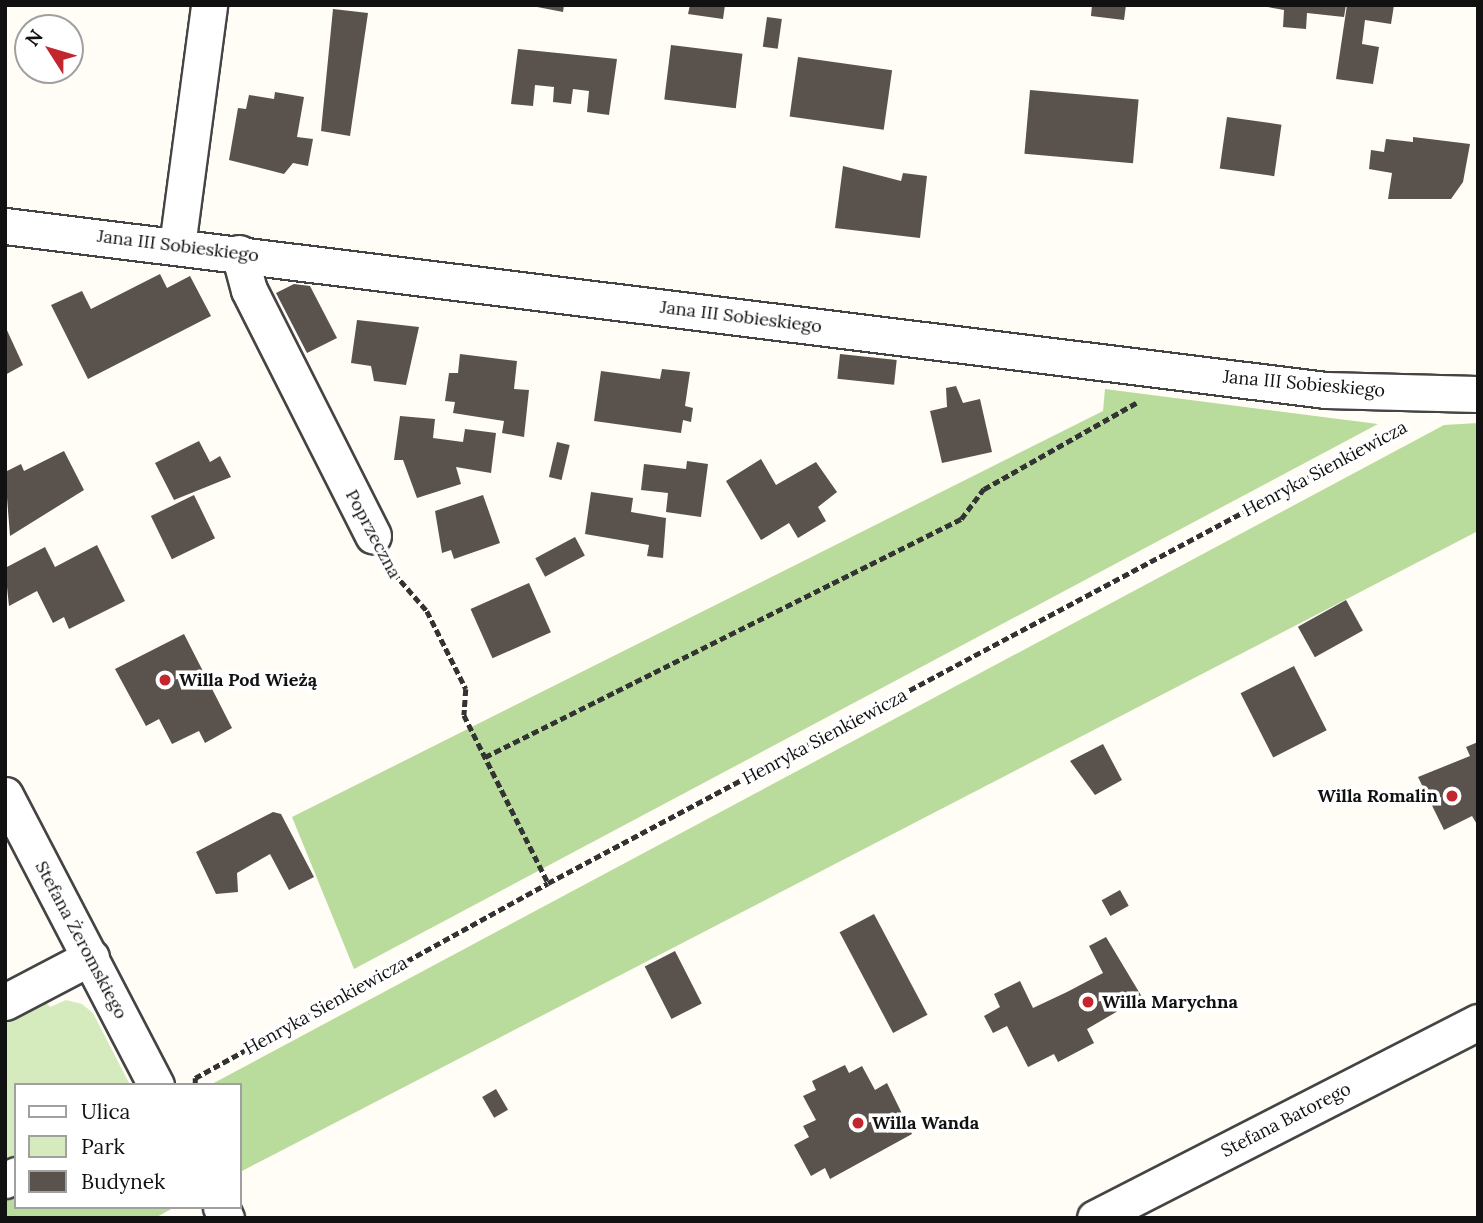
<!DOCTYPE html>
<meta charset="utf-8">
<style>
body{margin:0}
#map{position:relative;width:1483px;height:1223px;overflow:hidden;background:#fffdf5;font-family:Lora,serif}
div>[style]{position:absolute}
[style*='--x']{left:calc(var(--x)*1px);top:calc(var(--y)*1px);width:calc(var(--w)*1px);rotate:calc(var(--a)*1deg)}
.green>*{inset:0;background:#d5ebbd}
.forest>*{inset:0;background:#b9dc9c}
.building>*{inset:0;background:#5a524d;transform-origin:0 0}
.path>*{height:4.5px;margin-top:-2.25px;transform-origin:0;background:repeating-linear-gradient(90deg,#333 0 7px,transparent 0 10.5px)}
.roads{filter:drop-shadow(2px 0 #444) drop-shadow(-2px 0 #444) drop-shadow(0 2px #444) drop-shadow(0 -2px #444)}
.street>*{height:35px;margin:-17.5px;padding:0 17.5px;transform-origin:17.5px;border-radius:17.5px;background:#fff}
.dots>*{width:19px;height:19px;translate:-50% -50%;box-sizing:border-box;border:4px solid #fff;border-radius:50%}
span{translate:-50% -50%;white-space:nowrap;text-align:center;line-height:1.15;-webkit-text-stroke:7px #fff;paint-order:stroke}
.street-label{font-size:18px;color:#111}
.poi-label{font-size:18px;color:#111;font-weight:700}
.left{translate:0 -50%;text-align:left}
.right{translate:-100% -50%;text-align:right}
.frame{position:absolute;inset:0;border:7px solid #111;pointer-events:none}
.legend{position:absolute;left:14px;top:1083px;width:228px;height:126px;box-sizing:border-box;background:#fff;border:2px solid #a0a0a0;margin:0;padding:9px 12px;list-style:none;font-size:21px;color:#111}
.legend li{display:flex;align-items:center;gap:14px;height:35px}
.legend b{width:35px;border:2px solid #a0a0a0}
.north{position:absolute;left:14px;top:14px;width:70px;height:70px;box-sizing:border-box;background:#fff;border:2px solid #a0a0a0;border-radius:50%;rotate:307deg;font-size:19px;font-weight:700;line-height:28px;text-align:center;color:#111}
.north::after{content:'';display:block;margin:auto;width:24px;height:32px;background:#c4262e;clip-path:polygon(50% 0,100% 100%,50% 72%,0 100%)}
</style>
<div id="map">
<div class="green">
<div style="clip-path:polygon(44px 1000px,50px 1007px,66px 1000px,82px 1004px,93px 1013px,130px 1085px,16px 1085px,16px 1167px,5px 1172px,5px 1020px)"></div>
</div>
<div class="forest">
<div style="clip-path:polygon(1105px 389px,1378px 424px,354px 969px,292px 817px,1103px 411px)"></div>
<div style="clip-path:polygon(1478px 423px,1478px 531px,240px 1172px,240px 1085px,210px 1085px,1444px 425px)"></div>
<div style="clip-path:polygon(16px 1184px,16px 1207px,175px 1207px,155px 1218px,5px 1218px,5px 1190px)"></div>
</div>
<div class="building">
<div style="clip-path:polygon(527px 5px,564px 5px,563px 12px)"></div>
<div style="clip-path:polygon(690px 5px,725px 5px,723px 19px,688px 14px)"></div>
<div style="clip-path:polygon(1092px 5px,1126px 5px,1124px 20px,1091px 16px)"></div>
<div style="clip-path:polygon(1256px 5px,1346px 5px,1344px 17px,1307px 13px,1306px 29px,1283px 27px,1284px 10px)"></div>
<div style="clip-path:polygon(1347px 5px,1394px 5px,1391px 24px,1365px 20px,1362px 44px,1379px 47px,1373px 84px,1336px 79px)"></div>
<div style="clip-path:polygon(333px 9px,368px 13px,350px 136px,321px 131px)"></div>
<div style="left:767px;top:17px;width:15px;height:30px;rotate:8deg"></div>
<div style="left:671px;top:45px;width:72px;height:55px;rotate:7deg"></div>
<div style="clip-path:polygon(518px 49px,617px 59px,609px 115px,587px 112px,589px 91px,573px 89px,571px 104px,553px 102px,554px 87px,535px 85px,533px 106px,511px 104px)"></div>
<div style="left:798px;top:57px;width:95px;height:60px;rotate:8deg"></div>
<div style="left:1030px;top:90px;width:109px;height:64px;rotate:5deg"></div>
<div style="clip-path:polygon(275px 92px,304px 97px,297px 137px,313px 139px,308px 166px,293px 163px,284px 174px,229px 160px,238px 108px,246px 109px,249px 95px,274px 99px)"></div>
<div style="left:1227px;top:117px;width:55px;height:52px;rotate:8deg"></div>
<div style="clip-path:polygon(1413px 137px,1470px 144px,1463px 182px,1451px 199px,1388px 199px,1392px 173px,1369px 169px,1371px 150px,1384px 152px,1386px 139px,1413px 142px)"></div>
<div style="clip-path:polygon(843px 166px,901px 181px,903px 173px,927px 176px,920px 238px,835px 228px)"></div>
<div style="clip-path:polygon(160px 274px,167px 288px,190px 276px,211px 316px,88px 379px,51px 305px,82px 291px,91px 309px)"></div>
<div style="clip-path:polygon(294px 284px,310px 286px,337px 338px,307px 353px,276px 293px)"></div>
<div style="clip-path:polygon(357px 320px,419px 327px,406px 385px,374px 381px,371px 366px,351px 363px)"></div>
<div style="clip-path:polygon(5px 326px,23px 365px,5px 375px)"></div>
<div style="clip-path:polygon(460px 354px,517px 361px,514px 389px,529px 390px,524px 437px,502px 433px,504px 421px,453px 413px,455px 402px,445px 401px,449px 373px,458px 373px)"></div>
<div style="left:840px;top:354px;width:57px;height:25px;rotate:6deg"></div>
<div style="clip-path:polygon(662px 369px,690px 372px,685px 406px,693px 408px,691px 422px,683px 420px,681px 433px,594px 421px,601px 371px,660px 379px)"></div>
<div style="clip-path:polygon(956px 386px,963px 403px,980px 399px,992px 452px,942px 463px,930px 411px,947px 407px,946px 388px)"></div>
<div style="clip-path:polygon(400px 416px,435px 419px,433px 438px,463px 442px,465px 429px,496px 433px,491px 473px,456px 467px,461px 484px,417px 498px,403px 460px,394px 460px)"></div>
<div style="clip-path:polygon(199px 441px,210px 462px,220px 456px,231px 477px,174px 500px,155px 463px)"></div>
<div style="left:557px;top:442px;width:13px;height:36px;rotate:13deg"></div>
<div style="clip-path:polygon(64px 451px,84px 490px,10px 536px,5px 472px,21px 464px,24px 471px)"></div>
<div style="clip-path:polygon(761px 459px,776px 485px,816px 462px,837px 492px,818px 507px,826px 521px,798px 538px,789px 523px,761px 540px,726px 481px)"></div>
<div style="clip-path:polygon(687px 461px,708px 464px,701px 517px,666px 512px,668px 493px,641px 490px,644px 464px,686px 469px)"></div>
<div style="clip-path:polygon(591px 492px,633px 498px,631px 512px,666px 518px,663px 558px,647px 556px,649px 545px,585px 534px)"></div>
<div style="left:194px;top:495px;width:48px;height:48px;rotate:64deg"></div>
<div style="clip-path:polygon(483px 495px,500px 543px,454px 559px,451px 550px,442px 553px,435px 511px)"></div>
<div style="left:575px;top:537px;width:21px;height:45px;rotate:62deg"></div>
<div style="clip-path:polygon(97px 545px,125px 601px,69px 629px,64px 617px,53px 623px,37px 591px,9px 606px,5px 568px,45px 547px,55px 567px)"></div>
<div style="left:529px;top:583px;width:54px;height:64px;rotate:66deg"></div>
<div style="left:1346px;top:600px;width:35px;height:55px;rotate:61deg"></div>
<div style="clip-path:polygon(184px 634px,232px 728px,205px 743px,199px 731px,172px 744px,159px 719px,146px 726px,115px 669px)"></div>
<div style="left:1294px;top:666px;width:72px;height:60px;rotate:63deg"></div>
<div style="clip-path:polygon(1478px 742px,1478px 826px,1472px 816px,1444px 830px,1418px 777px,1470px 756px,1466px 747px)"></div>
<div style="clip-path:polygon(1103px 744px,1122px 780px,1095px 795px,1070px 761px)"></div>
<div style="clip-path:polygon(273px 812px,281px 814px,314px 877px,289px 890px,270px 854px,237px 873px,238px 892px,216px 894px,196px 852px)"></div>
<div style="left:1120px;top:890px;width:18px;height:21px;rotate:61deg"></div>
<div style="left:874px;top:914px;width:114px;height:39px;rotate:62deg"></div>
<div style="clip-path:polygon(1106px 937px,1142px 997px,1087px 1029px,1094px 1043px,1058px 1062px,1054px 1054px,1028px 1067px,1007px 1026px,993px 1033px,984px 1016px,1000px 1007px,994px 994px,1020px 981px,1033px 1008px,1067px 992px,1103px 973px,1089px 946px)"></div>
<div style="left:675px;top:951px;width:59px;height:34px;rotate:63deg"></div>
<div style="clip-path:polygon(845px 1065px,849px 1073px,862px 1066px,875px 1090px,887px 1083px,912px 1134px,830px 1179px,825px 1168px,811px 1176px,794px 1145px,809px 1137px,803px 1126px,816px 1120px,803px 1096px,816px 1090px,812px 1081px)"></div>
<div style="left:496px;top:1089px;width:24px;height:16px;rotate:60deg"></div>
</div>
<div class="path">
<div style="--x:387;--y:565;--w:61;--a:49"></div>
<div style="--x:427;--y:611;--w:87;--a:63.4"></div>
<div style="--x:466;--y:689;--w:26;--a:94"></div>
<div style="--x:464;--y:715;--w:188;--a:63.4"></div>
<div style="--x:485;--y:757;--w:532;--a:-26.57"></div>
<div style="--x:961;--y:519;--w:38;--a:-53"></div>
<div style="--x:984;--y:489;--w:175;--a:-29.5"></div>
<div style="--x:195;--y:1085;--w:7;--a:-90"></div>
<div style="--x:195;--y:1078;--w:403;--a:-28.9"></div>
<div style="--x:548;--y:883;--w:965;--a:-28.08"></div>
</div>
<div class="roads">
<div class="street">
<div style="--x:5;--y:226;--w:1330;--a:7.08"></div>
<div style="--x:1325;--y:390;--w:153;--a:1.5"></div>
<div style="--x:177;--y:246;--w:243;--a:-82.4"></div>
<div style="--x:239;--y:253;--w:38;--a:75"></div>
<div style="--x:249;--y:290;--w:275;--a:63.2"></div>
<div style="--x:5;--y:795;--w:327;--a:62.5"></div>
<div style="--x:5;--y:1002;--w:97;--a:-27.6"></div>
<div style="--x:5;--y:1180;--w:12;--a:-24"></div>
<div style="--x:221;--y:1207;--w:12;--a:66"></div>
<div style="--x:1095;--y:1218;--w:430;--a:-27.1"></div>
</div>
</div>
<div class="dots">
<div style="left:165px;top:680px;background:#c4262e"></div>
<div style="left:1452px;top:796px;background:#c4262e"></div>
<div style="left:1088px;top:1002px;background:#c4262e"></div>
<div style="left:858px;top:1123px;background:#c4262e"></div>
</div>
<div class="street-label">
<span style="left:178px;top:246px;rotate:7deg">Jana III Sobieskiego</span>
<span style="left:741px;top:317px;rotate:7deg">Jana III Sobieskiego</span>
<span style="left:1304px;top:384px;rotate:5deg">Jana III Sobieskiego</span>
<span style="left:1325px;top:469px;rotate:-28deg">Henryka Sienkiewicza</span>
<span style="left:373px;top:534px;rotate:62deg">Poprzeczna</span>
<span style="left:825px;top:737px;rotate:-28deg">Henryka Sienkiewicza</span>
<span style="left:81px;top:940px;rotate:62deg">Stefana Żeromskiego</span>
<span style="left:326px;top:1006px;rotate:-29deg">Henryka Sienkiewicza</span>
<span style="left:1286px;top:1120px;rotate:-27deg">Stefana Batorego</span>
</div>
<div class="poi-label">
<span class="left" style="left:179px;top:680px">Willa Pod Wieżą</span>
<span class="right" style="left:1438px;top:796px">Willa Romalin</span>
<span class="left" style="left:1102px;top:1002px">Willa Marychna</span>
<span class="left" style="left:872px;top:1123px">Willa Wanda</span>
</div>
<div class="frame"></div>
<ul class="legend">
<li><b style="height:9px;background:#fff"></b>Ulica</li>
<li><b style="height:19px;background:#d5ebbd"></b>Park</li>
<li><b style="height:19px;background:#5a524d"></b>Budynek</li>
</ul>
<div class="north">N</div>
</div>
